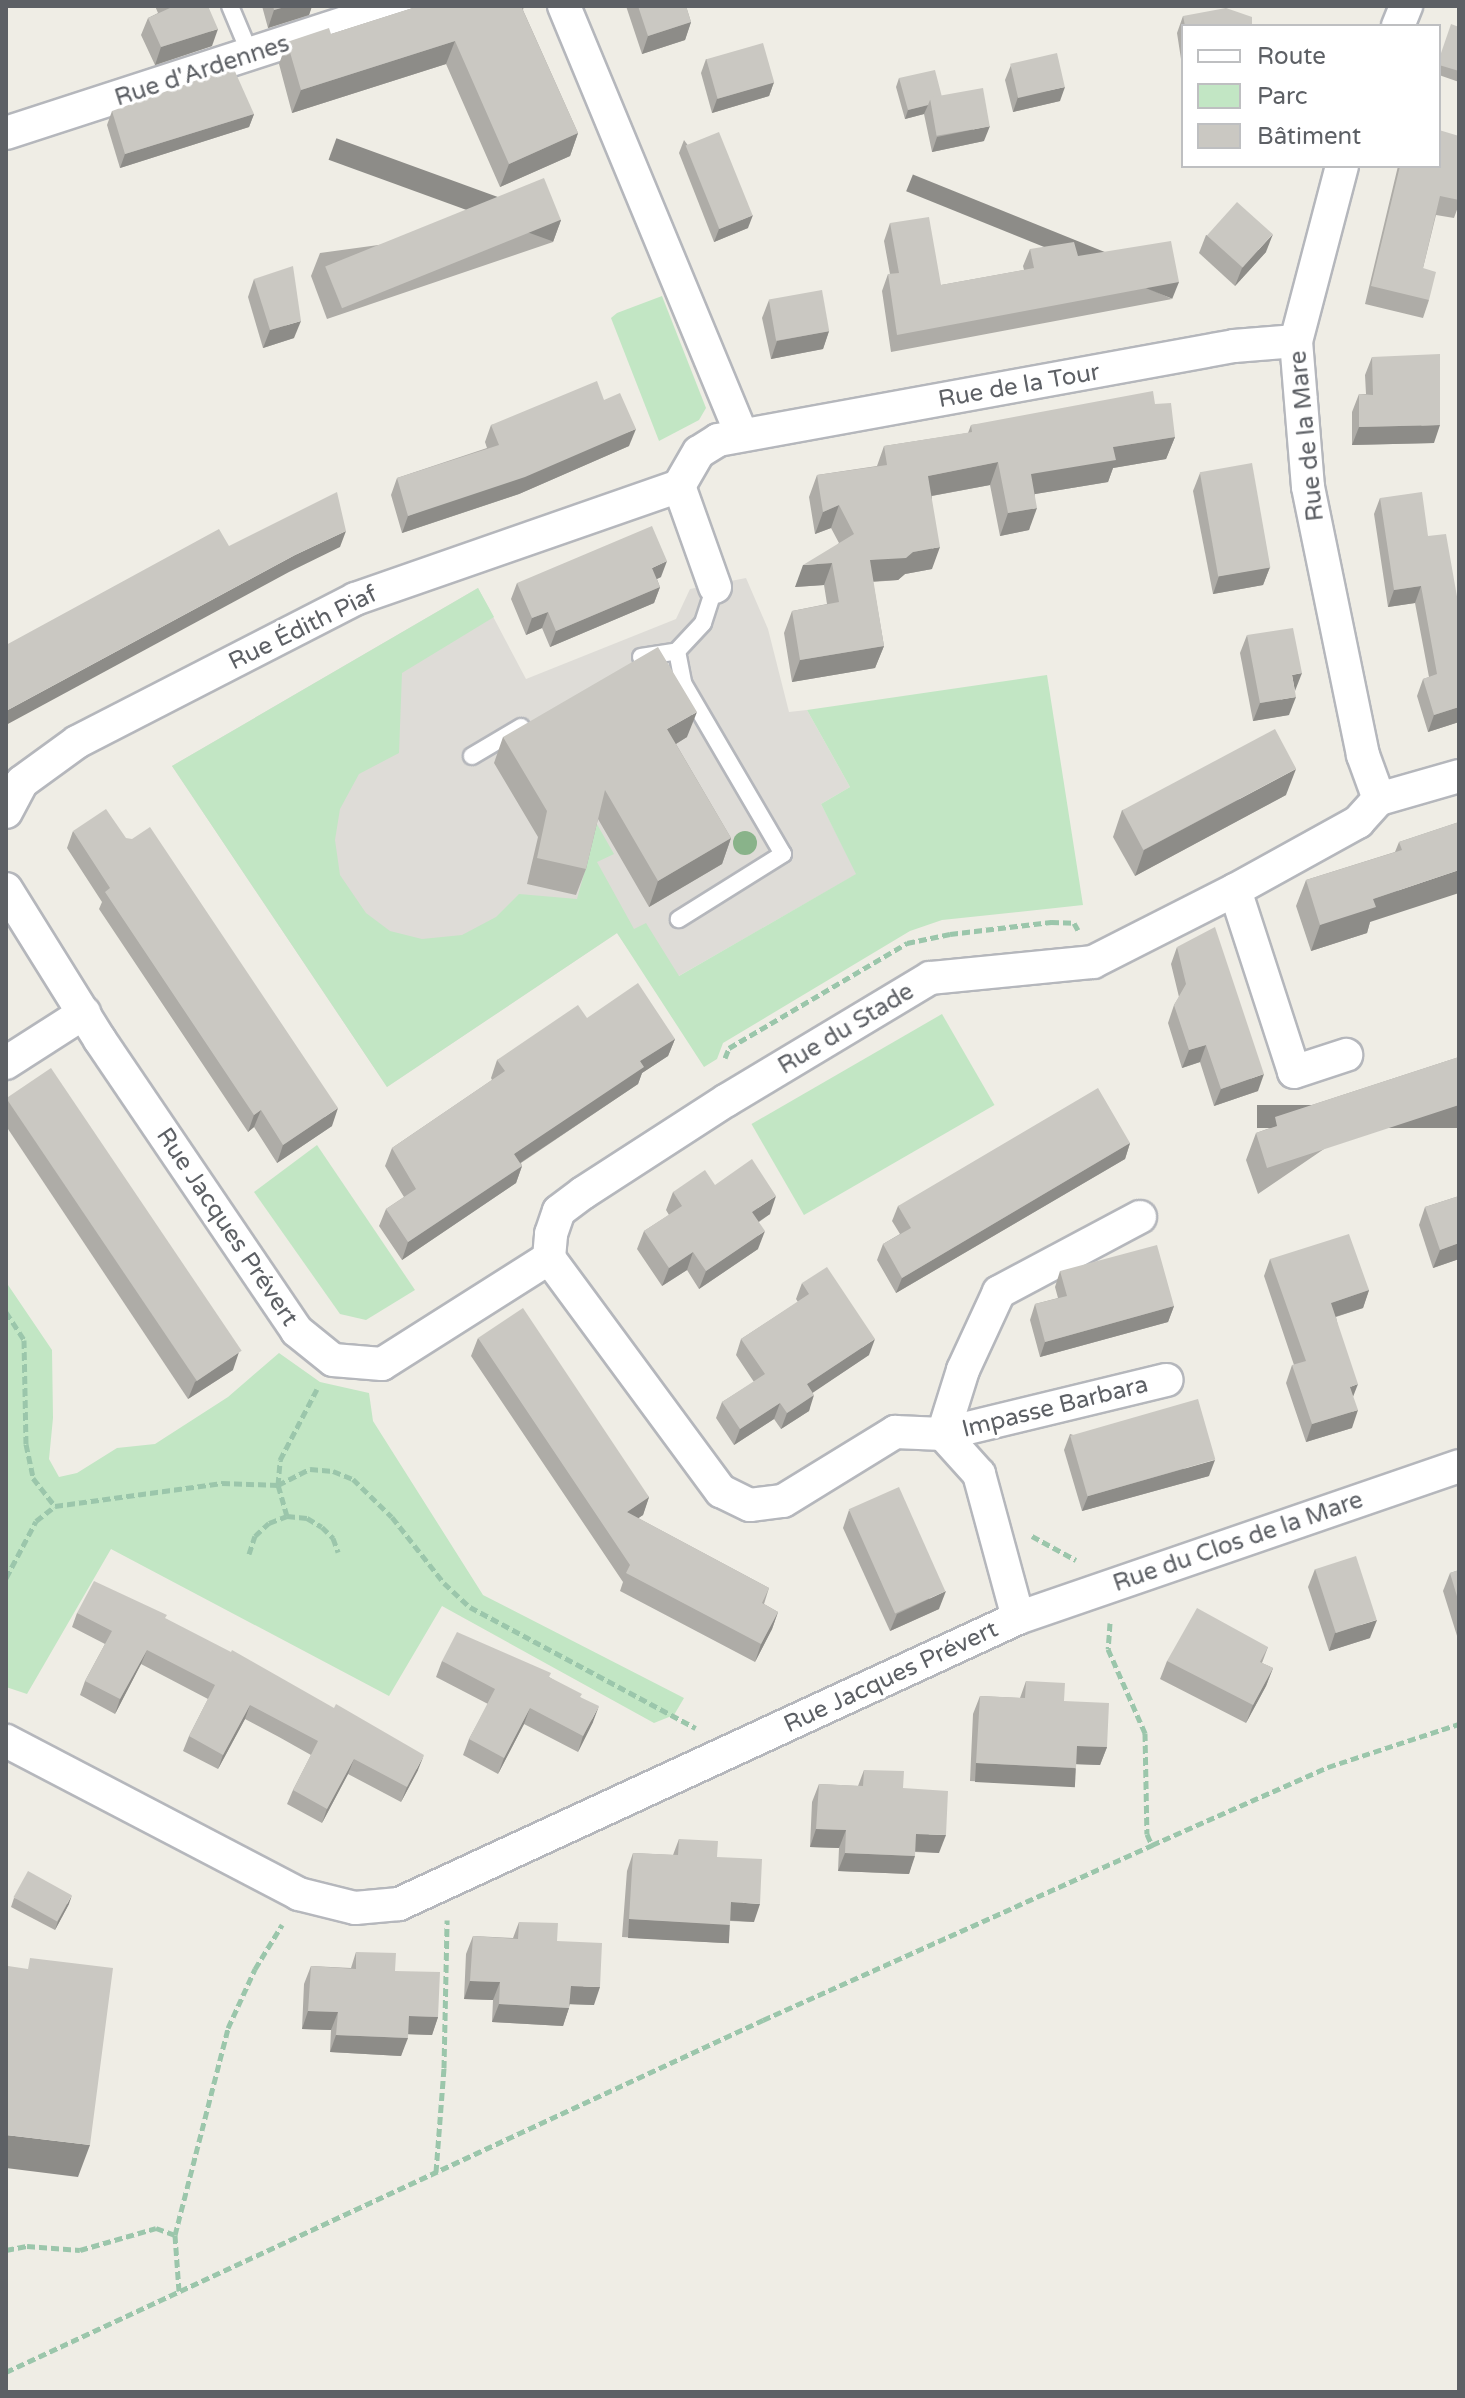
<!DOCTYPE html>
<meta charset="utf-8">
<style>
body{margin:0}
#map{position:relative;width:1465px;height:2398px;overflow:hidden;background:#efede5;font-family:"Varela Round",sans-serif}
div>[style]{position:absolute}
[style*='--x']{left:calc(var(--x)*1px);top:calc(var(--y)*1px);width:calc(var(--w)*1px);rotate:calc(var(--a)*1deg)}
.industrial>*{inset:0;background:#dedcd7}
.green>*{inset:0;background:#c2e6c4;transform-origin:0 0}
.path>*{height:5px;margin-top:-2.5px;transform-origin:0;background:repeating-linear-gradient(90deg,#9bc6ab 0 8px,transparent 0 12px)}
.roads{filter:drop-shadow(2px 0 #b5b7bc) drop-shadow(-2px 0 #b5b7bc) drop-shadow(0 2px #b5b7bc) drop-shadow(0 -2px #b5b7bc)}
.lane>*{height:16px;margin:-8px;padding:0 8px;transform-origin:8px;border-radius:8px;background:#fff}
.street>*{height:32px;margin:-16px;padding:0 16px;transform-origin:16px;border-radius:16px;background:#fff}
.trees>*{width:24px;height:24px;margin:-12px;border-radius:50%;background:#89b38a}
.wall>*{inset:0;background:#aeaca7}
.shaded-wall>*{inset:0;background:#8d8c88;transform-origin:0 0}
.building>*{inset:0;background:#cac8c2;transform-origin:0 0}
span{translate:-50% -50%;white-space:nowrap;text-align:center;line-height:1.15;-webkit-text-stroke:7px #fff;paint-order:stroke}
.street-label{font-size:24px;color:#5d6065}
.frame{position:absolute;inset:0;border:8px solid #5d6065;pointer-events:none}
.legend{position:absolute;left:1181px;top:24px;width:260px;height:144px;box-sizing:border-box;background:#fff;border:2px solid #bebfc1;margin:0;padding:10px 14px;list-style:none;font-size:24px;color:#5d6065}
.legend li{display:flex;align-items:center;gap:16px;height:40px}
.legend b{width:40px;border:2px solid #bebfc1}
</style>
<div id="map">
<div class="industrial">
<div style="clip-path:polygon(746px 578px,768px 629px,789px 712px,807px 710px,850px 787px,821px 804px,857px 874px,656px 989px,617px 933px,387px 1087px,172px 766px,478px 588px,526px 679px,676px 619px,690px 589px)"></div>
</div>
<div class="green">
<div style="clip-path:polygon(662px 296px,706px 408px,699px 420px,659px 441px,611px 318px,617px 313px)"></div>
<div style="clip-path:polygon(478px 588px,494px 617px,402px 673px,399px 753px,359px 774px,340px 809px,335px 840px,340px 875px,366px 913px,390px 931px,422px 939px,462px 935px,496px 917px,519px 894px,577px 899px,585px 870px,586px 805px,614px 854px,597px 862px,634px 929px,646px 923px,679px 976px,856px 874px,821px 804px,850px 787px,807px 710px,1047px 675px,1083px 905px,942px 920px,910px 931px,723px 1043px,717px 1059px,704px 1067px,617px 933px,387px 1087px,172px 766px)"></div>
<div style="left:942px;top:1014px;width:105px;height:220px;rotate:60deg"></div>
<div style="clip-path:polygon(317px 1145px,415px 1290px,366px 1320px,340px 1314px,254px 1192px)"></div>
<div style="clip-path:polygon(6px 1282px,52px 1350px,53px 1418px,49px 1459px,59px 1477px,77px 1473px,117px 1448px,155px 1444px,228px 1397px,279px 1353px,320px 1382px,369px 1393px,373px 1421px,483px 1595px,684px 1698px,674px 1715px,654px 1723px,442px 1606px,389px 1696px,111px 1549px,27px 1694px,6px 1687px)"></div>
</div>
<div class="path">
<div style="--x:725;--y:1058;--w:11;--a:-68"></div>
<div style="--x:729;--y:1048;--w:207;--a:-30.5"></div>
<div style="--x:907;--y:943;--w:44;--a:-11.8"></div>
<div style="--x:950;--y:934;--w:102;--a:-6.8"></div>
<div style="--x:1051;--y:922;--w:23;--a:2"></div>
<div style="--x:1074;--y:923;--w:8;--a:60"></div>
<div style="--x:6;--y:1312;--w:33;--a:57"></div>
<div style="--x:24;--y:1340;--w:104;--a:88.9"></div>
<div style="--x:26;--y:1444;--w:35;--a:78"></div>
<div style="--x:33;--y:1478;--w:36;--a:52"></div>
<div style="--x:55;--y:1506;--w:169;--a:-7.8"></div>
<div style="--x:222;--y:1483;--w:56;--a:2"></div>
<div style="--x:278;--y:1485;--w:36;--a:-27"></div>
<div style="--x:310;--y:1469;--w:23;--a:5"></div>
<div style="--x:333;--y:1471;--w:22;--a:22"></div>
<div style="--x:353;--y:1479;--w:54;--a:44.3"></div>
<div style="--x:392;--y:1517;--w:84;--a:51.8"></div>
<div style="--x:444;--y:1583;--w:35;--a:43"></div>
<div style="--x:470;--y:1607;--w:256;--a:28.2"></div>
<div style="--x:287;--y:1516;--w:20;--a:6"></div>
<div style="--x:307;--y:1518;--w:17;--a:31"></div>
<div style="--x:322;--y:1527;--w:16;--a:45"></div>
<div style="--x:333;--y:1538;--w:15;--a:70"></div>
<div style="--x:1032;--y:1536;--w:50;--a:28.6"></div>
<div style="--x:249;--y:1554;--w:19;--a:-72"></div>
<div style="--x:255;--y:1536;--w:19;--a:-43"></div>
<div style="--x:269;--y:1523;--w:19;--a:-21"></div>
<div style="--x:287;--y:1516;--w:32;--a:-106"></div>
<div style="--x:278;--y:1485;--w:25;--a:-85"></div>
<div style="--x:280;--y:1460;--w:80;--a:-62.5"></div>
<div style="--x:6;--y:1578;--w:64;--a:-62.2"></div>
<div style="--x:36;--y:1521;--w:24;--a:-38"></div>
<div style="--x:1110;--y:1623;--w:26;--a:94"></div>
<div style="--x:1108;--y:1649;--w:92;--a:66.2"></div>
<div style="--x:1145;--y:1733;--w:101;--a:88.9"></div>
<div style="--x:1147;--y:1834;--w:12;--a:66"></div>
<div style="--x:436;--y:2172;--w:104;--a:-85.6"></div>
<div style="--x:444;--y:2068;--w:148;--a:-88.8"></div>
<div style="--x:6;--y:2250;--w:21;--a:-11"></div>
<div style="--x:27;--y:2246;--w:53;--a:4.3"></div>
<div style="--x:80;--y:2250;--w:79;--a:-16.1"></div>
<div style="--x:156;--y:2228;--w:20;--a:20"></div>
<div style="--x:179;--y:2291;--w:56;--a:-94.1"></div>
<div style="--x:175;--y:2235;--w:214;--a:-75.6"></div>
<div style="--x:228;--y:2028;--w:65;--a:-65.4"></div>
<div style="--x:255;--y:1969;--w:52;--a:-58.5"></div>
<div style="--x:6;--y:2372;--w:835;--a:-24.94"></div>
<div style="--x:763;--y:2020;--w:427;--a:-24.2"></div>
<div style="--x:1152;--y:1845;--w:193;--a:-23.9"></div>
<div style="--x:1328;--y:1767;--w:138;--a:-18.2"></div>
</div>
<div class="roads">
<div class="lane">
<div style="--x:230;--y:6;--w:54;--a:67.2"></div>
<div style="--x:677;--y:651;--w:33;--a:79"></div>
<div style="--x:683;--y:683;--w:198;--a:59.7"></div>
<div style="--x:783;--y:854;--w:123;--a:148"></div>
<div style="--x:641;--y:657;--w:36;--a:-9"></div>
<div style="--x:677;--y:651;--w:38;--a:-47"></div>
<div style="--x:703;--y:623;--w:38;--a:-72"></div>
<div style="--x:472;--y:756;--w:57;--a:-30.6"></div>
</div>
<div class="street">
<div style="--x:564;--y:6;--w:464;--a:67.5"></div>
<div style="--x:1398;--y:26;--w:22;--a:-68"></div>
<div style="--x:6;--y:133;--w:411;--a:-18"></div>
<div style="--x:1342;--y:166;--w:181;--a:104.7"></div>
<div style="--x:1296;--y:341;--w:146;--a:85.3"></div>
<div style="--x:1308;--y:487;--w:274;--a:78.4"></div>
<div style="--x:1363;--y:755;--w:47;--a:70"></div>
<div style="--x:715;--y:587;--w:107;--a:-109.6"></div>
<div style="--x:679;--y:486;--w:39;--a:-60"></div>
<div style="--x:699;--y:452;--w:22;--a:-32"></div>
<div style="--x:718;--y:440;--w:524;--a:-10.32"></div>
<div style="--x:1234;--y:346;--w:62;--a:-4.6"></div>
<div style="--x:6;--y:812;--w:34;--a:-62"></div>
<div style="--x:22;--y:782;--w:68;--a:-36"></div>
<div style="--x:77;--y:742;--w:313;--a:-27.2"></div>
<div style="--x:355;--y:599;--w:343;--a:-19.2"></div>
<div style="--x:6;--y:889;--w:178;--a:58.1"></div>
<div style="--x:100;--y:1040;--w:351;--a:55.9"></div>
<div style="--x:297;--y:1331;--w:46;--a:38.9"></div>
<div style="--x:333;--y:1360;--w:49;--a:4.7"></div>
<div style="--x:382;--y:1364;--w:198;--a:-32.4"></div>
<div style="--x:549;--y:1258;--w:290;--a:53.6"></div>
<div style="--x:721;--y:1491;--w:32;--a:26"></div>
<div style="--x:750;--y:1505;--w:33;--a:-7"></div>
<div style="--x:783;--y:1501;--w:132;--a:-31.6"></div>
<div style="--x:895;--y:1432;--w:48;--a:2.4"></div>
<div style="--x:943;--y:1434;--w:54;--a:48"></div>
<div style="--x:979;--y:1474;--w:149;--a:74.8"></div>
<div style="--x:1018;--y:1618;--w:682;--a:155.2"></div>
<div style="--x:399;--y:1904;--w:44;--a:174.8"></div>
<div style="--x:355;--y:1908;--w:58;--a:-166"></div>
<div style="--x:299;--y:1894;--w:331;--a:-152.4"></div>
<div style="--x:1235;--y:890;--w:191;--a:72"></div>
<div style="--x:1294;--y:1072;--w:55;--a:-18.1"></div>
<div style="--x:6;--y:1063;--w:93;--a:-32.7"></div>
<div style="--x:1140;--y:1217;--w:160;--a:152"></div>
<div style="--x:999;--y:1292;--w:86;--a:114.8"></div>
<div style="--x:963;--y:1370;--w:67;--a:107.4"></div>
<div style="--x:943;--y:1434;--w:230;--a:-13.6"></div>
<div style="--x:549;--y:1258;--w:24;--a:-85"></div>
<div style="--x:551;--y:1234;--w:24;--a:-71"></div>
<div style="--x:559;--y:1211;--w:30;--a:-37"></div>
<div style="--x:583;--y:1193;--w:171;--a:-32.9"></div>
<div style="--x:727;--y:1100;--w:237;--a:-31"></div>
<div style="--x:930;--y:978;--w:164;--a:-5.6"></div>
<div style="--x:1093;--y:962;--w:159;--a:-26.9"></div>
<div style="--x:1235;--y:890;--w:141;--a:-28.9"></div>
<div style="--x:1358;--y:822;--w:31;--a:-48"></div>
<div style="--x:1379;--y:799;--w:83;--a:-16"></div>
<div style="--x:1018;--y:1618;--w:466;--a:-19"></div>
</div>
</div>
<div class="trees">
<div style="left:745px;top:843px"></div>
</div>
<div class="wall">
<div style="clip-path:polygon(155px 6px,208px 6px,212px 46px,155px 65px,141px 35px,148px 18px,158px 13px)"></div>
<div style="clip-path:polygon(262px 6px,312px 6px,309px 15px,268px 28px)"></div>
<div style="clip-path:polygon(419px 6px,524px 6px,523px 10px,578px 133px,570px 156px,500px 187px,446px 64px,292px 113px,279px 64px,287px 42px,331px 34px)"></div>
<div style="clip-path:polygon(626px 6px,686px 6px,691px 22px,685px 40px,642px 54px)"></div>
<div style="clip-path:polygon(1183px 16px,1252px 26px,1183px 26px,1183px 72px,1177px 33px)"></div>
<div style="clip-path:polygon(1459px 27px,1459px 82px,1439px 75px,1439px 59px)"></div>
<div style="clip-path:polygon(706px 59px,774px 82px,769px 96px,712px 113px,701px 73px)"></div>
<div style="clip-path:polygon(1011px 65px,1060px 101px,1013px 112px,1005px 80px)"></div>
<div style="clip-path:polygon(899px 78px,942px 97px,984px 141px,932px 152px,924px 114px,905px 119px,896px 87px)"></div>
<div style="clip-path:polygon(112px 111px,254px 114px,249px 127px,120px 168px,107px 125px)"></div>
<div style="clip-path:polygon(1459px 136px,1459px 204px,1454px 218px,1436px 215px,1423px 268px,1429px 300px,1423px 318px,1365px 304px,1398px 166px,1439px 166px)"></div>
<div style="clip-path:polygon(684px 140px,748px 228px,714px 242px,679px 153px)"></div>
<div style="clip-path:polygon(561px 220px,553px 242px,327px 319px,311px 276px,320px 253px)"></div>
<div style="clip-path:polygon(890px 223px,941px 285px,1024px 270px,1023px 266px,1030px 249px,1078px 256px,1172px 299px,891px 352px,882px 291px,888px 274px,890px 274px,884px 241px)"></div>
<div style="clip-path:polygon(1206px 235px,1266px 252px,1235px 286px,1199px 253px)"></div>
<div style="clip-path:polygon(254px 279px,294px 338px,263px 348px,248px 297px)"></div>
<div style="clip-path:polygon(769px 300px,829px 331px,823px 349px,771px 359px,762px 318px)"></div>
<div style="clip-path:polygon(1372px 357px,1434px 443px,1352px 445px,1352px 412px,1359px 394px,1366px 394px,1365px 375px)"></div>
<div style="clip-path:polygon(604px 400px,629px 446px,519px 494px,402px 533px,391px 495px,397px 478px,487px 448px,485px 442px,491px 425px)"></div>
<div style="clip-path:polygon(1155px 404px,1175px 437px,1166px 459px,1113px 468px,1108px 482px,1035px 494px,1029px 530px,1000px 536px,990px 485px,932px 496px,932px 569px,905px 574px,898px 580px,873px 582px,884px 646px,875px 668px,792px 682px,784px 633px,792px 611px,827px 604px,824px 585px,795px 587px,839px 543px,831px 528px,815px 534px,809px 497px,817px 475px,877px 466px,884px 446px,968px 433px,971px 425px)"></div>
<div style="clip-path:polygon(1200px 473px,1270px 567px,1263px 585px,1213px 594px,1193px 491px)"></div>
<div style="clip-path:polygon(1380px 498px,1428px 536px,1459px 722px,1428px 732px,1417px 696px,1423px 679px,1429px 677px,1415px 603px,1388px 607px,1374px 514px)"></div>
<div style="clip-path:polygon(661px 577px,657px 579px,660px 587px,654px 603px,550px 647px,542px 628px,526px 635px,511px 599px,517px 583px)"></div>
<div style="clip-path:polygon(1247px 635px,1289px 715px,1253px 721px,1240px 653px)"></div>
<div style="clip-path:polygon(503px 737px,687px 737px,676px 744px,731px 838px,722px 864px,649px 907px,598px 819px,586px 869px,576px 895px,527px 884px,538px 837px,494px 763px)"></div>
<div style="clip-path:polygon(1286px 795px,1135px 876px,1113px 837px,1122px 810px)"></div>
<div style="clip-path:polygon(1459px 822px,1370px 922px,1367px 933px,1311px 951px,1296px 906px,1306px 880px,1395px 852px,1399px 842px)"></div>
<div style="clip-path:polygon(73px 831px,332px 1126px,277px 1163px,254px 1127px,248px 1132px,99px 909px,102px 902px,67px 848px)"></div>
<div style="clip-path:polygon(1177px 947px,1258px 1091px,1214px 1106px,1200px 1062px,1182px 1068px,1168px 1023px,1174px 1005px,1179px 997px,1171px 964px)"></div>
<div style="clip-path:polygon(587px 1018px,675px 1039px,668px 1056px,642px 1073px,638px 1084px,521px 1163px,522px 1166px,516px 1183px,402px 1260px,379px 1226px,386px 1209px,404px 1197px,385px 1166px,392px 1148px,492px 1080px,491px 1078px,497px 1060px)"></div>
<div style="clip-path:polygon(1459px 1057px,1258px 1194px,1246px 1160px,1256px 1133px,1270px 1128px,1275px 1117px)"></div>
<div style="clip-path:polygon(6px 1097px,233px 1370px,188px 1399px,6px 1126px)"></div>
<div style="clip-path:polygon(1130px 1143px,1125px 1159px,896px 1293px,877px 1260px,883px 1244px,900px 1234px,892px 1221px,898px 1206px)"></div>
<div style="clip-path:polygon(715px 1185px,770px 1214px,759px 1222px,758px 1249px,699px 1289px,687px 1270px,662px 1286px,637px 1249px,644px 1231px,669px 1215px,666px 1210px,673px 1192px)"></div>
<div style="clip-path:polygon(1459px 1196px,1459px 1259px,1433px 1268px,1419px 1225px,1425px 1207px)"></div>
<div style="clip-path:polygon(1270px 1259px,1369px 1290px,1363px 1308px,1336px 1317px,1353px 1396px,1352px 1428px,1306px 1442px,1286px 1383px,1292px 1365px,1294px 1365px,1264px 1276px)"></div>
<div style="clip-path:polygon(1060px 1271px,1174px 1306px,1168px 1322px,1040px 1357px,1030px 1320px,1035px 1304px,1058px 1298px,1055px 1287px)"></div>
<div style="clip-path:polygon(802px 1283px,869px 1355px,813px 1392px,809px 1411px,781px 1429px,774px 1419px,734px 1445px,716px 1418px,722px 1402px,754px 1382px,736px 1355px,741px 1339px,798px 1302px,796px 1299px)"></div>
<div style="clip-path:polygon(478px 1338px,649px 1497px,643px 1515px,638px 1518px,769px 1588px,764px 1604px,778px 1612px,772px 1629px,755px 1662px,620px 1591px,623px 1582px,471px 1356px)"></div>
<div style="clip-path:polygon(1070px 1434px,1209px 1476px,1082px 1511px,1064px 1450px)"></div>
<div style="clip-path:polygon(849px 1510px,939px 1609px,890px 1631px,843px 1528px)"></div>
<div style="clip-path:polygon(1315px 1569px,1370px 1638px,1329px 1651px,1308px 1587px)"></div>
<div style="clip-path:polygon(1459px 1570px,1459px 1638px,1458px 1639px,1443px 1591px,1450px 1573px)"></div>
<div style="clip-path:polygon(77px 1613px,166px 1619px,418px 1770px,401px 1802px,348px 1774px,322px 1823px,287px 1804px,293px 1790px,311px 1755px,279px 1737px,245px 1719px,218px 1769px,183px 1751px,189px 1736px,208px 1699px,141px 1664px,115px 1714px,80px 1695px,85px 1681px,105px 1644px,72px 1627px)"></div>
<div style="clip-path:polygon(1268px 1647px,1262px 1663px,1273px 1668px,1266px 1686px,1246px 1723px,1160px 1679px,1167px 1661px)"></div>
<div style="clip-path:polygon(442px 1661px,549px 1677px,580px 1697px,593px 1722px,578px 1752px,524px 1724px,498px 1774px,463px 1755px,469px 1739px,488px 1704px,436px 1677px)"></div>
<div style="clip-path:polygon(1026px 1681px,1064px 1701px,1107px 1747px,1100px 1765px,1076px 1764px,1070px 1786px,970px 1781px,973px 1714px,980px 1696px,1020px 1698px)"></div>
<div style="clip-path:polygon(864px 1770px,903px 1788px,939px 1853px,915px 1852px,909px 1874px,838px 1871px,839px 1848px,810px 1847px,812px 1802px,819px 1784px,858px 1786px)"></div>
<div style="clip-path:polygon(679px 1839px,717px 1857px,754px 1922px,730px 1921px,723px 1943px,622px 1937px,627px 1871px,633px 1853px,673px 1855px)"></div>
<div style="clip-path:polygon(14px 1898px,69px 1904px,55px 1930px,11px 1907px)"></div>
<div style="clip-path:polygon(519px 1922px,557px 1941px,594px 2005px,570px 2004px,563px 2026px,492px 2022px,493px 2000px,464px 1999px,466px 1954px,473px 1936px,513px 1938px)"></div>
<div style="clip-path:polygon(356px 1952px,395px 1971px,438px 2017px,432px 2035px,408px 2034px,401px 2056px,330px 2052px,331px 2030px,302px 2029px,304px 1984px,311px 1966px,351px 1968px)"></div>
</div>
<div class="shaded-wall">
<div style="clip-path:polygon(288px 6px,312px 6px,309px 15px,268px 28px,274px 10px)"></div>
<div style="clip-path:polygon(691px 22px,685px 40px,642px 54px,648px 36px)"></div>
<div style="clip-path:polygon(218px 29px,212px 46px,155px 65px,161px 47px)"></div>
<div style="clip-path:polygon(455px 41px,446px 64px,292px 113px,301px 90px)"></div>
<div style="clip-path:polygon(774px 82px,769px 96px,712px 113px,717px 99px)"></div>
<div style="clip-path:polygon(1065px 87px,1060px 101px,1013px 112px,1018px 97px)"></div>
<div style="clip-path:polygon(928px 105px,924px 114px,905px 119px,908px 110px)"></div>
<div style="clip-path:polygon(254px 114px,249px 127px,120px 168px,125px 154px)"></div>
<div style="clip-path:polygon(990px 126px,984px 141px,932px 152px,937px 137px)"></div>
<div style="clip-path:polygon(578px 133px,570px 156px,500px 187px,509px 164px)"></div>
<div style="clip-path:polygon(753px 215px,748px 228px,714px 242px,719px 229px)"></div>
<div style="left:561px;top:220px;width:23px;height:239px;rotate:110deg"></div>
<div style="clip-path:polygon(1273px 234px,1266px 252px,1235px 286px,1242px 268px)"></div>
<div style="left:1179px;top:282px;width:18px;height:287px;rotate:112deg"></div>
<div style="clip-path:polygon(301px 321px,294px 338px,263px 348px,270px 330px)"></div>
<div style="clip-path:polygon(829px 331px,823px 349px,771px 359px,777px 341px)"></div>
<div style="clip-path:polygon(1440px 425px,1434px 443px,1352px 445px,1359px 427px)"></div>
<div style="clip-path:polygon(636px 429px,629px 446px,519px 494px,402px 533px,408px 516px)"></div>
<div style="clip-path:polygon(1175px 437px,1166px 459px,1113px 468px,1108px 482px,1023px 496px,1031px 474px,1113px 447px)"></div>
<div style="clip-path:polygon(998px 462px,990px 485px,920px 498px,928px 476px)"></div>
<div style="clip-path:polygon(839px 505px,831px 528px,815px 534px,823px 512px)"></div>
<div style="clip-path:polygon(1037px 508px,1029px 530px,1000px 536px,1008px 513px)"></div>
<div style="clip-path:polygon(346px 531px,340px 547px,289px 572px,6px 725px,6px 711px,295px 555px)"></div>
<div style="clip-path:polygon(940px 547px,932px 569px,905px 574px,898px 580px,861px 582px,870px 560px)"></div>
<div style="clip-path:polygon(667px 561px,661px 577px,646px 584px,652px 568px)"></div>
<div style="clip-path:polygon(832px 563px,824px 585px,795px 587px,803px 565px)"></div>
<div style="clip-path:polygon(1270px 567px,1263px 585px,1213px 594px,1219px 576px)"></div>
<div style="clip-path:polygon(1421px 586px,1415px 603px,1388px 607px,1394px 590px)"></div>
<div style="clip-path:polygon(660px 587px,654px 603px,550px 647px,556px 631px)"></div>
<div style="clip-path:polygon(548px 612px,542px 628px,526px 635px,532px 618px)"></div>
<div style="clip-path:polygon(884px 646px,875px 668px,792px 682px,800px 660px)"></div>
<div style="clip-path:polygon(1302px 673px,1295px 691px,1292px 675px)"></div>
<div style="clip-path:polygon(1296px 697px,1289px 715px,1253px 721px,1260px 703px)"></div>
<div style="clip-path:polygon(1459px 707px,1459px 722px,1428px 732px,1434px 715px)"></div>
<div style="clip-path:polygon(697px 712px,687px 737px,658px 755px,667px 729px)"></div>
<div style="clip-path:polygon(1296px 769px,1286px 795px,1135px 876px,1144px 850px)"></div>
<div style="clip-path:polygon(731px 838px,722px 864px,649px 907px,658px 881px)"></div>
<div style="clip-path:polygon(1459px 870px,1459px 893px,1370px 922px,1367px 933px,1311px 951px,1320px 925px,1373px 899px)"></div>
<div style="clip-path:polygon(675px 1039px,668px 1056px,642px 1073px,638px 1084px,508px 1171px,514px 1154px,640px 1061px)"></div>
<div style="clip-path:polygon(1206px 1045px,1200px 1062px,1182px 1068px,1189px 1050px)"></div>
<div style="clip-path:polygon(1264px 1074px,1258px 1091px,1214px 1106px,1221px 1089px)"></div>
<div style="left:1459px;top:1105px;width:23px;height:202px;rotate:90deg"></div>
<div style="clip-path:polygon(338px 1108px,332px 1126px,277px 1163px,283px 1145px)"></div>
<div style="clip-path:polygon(261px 1110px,254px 1127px,248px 1132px,254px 1115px)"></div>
<div style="clip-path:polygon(1130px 1143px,1125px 1159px,896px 1293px,902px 1278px)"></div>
<div style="clip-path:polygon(522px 1166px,516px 1183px,402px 1260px,408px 1242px)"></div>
<div style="clip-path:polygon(776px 1196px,770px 1214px,746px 1230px,752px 1212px)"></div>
<div style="clip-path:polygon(765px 1231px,758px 1249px,699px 1289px,706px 1271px)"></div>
<div style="clip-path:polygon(1459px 1243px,1459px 1259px,1433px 1268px,1440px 1250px)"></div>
<div style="clip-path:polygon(693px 1252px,687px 1270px,662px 1286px,669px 1268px)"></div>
<div style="clip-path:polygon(1369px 1290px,1363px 1308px,1325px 1320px,1331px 1303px)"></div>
<div style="clip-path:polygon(1174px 1306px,1168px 1322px,1040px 1357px,1045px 1342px)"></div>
<div style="clip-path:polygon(875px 1339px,869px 1355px,802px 1400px,807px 1384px)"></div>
<div style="clip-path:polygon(239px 1352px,233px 1370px,188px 1399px,195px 1382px)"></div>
<div style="clip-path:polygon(1358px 1384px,1351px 1402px,1350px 1387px)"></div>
<div style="clip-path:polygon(814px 1395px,809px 1411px,781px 1429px,787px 1413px)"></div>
<div style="clip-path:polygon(780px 1403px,774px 1419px,734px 1445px,740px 1429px)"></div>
<div style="clip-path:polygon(1358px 1410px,1352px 1428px,1306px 1442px,1312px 1424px)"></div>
<div style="clip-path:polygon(1215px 1460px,1209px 1476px,1082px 1511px,1088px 1496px)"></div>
<div style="clip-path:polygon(649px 1497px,643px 1515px,621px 1530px,627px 1512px)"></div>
<div style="clip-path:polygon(946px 1591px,939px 1609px,890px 1631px,897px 1614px)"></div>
<div style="clip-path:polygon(778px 1612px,772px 1629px,755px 1662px,761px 1644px)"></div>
<div style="clip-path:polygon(1377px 1620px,1370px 1638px,1329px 1651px,1335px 1633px)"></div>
<div style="clip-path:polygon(147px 1650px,141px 1664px,115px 1714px,120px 1699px)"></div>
<div style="clip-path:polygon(1273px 1668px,1266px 1686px,1246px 1723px,1253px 1705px)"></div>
<div style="clip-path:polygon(250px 1705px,245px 1719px,218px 1769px,223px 1755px)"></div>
<div style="clip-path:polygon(599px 1706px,593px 1722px,578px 1752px,583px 1736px)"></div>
<div style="clip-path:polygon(530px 1708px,524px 1724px,498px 1774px,504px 1758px)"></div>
<div style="clip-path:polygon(1077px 1746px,1107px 1747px,1100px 1765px,1071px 1764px)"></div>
<div style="clip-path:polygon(424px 1755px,418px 1770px,401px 1802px,407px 1787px)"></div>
<div style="clip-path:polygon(354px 1759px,348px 1774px,322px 1823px,327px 1809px)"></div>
<div style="left:976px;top:1763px;width:100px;height:19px;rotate:3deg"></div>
<div style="clip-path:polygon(816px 1829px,846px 1830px,839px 1848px,810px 1847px)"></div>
<div style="clip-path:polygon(916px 1834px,946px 1835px,939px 1853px,910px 1851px)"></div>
<div style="clip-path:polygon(845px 1853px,915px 1856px,909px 1874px,838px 1871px)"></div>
<div style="clip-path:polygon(72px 1895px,69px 1904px,55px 1930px,58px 1921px)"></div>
<div style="clip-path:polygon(731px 1902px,760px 1904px,754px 1922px,724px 1920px)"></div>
<div style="left:629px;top:1919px;width:101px;height:19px;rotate:3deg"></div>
<div style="clip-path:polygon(470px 1981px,500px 1982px,493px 2000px,464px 1999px)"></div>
<div style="clip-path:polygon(571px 1986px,600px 1987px,594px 2005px,564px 2004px)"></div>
<div style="clip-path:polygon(499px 2004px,569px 2008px,563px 2026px,492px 2022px)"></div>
<div style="clip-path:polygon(308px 2011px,338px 2012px,331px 2030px,302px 2029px)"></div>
<div style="clip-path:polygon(409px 2016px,438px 2017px,432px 2035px,402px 2034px)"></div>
<div style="clip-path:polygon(336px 2035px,408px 2038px,401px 2056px,330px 2052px)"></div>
<div style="clip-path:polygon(6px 2135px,90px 2145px,78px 2177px,6px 2168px)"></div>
</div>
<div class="building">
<div style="clip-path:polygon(169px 6px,208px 6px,218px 29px,161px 47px,148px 18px,170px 8px)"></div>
<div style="clip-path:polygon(273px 6px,288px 6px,274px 10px)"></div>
<div style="clip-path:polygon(419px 6px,521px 6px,578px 133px,509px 164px,455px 41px,301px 90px,287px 42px,329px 28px,331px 34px)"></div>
<div style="clip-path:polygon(638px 6px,686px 6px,691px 22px,648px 36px)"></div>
<div style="clip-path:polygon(1226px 8px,1252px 17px,1252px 26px,1185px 26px,1183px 16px)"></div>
<div style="clip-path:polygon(1451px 24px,1459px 27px,1459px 71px,1439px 65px,1439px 59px)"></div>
<div style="left:763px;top:43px;width:41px;height:59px;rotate:74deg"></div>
<div style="left:1057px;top:53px;width:35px;height:48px;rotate:77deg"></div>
<div style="clip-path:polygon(233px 67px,254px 114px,125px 154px,112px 111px)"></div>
<div style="clip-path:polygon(935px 70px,942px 97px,930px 100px,928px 105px,908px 110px,899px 78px)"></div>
<div style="left:983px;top:88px;width:39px;height:54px;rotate:80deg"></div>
<div style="clip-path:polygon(1439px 130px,1459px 136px,1459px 200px,1440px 196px,1423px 268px,1436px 272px,1429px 300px,1371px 286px,1400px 166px,1439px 166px)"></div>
<div style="left:719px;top:132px;width:90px;height:36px;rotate:68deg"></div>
<div style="left:544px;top:178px;width:45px;height:236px;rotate:68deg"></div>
<div style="left:1237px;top:202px;width:48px;height:45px;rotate:42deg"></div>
<div style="clip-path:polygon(929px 217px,941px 285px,1034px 268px,1030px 249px,1074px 242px,1078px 256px,1171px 241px,1179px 282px,897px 335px,888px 274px,899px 273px,890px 223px)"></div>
<div style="clip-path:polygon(293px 266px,301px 321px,270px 330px,254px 279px)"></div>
<div style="left:822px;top:290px;width:42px;height:54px;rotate:80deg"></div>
<div style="clip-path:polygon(1440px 354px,1440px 425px,1359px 427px,1359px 394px,1373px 395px,1372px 357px)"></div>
<div style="clip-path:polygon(597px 381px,604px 400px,620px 393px,636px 429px,525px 477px,408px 516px,397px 478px,499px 445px,491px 425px)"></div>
<div style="clip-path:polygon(1153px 391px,1155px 404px,1171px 403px,1175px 437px,1113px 447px,1116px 460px,1031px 474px,1037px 508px,1008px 513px,998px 462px,928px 476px,940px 547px,913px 552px,906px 558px,870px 560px,884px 646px,800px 660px,792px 611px,839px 602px,832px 563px,803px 565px,854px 534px,839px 505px,823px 512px,817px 475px,887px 465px,884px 446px,972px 432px,971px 425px)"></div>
<div style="left:1252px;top:463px;width:106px;height:53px;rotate:80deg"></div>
<div style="clip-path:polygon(337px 492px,346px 531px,295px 555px,6px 711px,6px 645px,219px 529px,229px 546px)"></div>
<div style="clip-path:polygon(1422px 492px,1428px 536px,1446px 534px,1459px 608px,1459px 707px,1434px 715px,1423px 679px,1437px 674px,1421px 586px,1394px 590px,1380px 498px)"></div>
<div style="clip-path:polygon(652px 526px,667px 561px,652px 568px,660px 587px,556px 631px,548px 612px,532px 618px,517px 583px)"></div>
<div style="clip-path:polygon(1293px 628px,1302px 673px,1292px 675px,1296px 697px,1260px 703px,1247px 635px)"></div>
<div style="clip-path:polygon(658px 647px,697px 712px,667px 729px,731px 838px,658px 881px,605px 790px,586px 869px,537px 858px,547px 811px,503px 737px)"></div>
<div style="left:1275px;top:729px;width:45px;height:173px;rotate:62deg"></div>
<div style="clip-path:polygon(106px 809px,126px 838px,132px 839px,150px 827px,338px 1108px,283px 1145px,261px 1110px,254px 1115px,105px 892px,110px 888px,73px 831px)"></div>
<div style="clip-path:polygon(1459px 822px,1459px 870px,1373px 899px,1376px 907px,1320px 925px,1306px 880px,1402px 850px,1399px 842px)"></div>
<div style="clip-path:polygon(1215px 927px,1264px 1074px,1221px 1089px,1206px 1045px,1189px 1050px,1174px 1005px,1186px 984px,1177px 947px)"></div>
<div style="clip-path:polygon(638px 983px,675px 1039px,640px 1061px,644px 1067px,514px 1154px,522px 1166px,408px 1242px,386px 1209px,416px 1189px,392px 1148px,505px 1071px,497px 1060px,522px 1043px,578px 1005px,587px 1018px)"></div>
<div style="clip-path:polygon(1459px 1057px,1459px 1105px,1267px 1168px,1256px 1133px,1277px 1126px,1275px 1117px)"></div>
<div style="left:51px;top:1068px;width:341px;height:54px;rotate:56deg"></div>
<div style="clip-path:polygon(1098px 1088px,1130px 1143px,902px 1278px,883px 1244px,911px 1228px,898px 1206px)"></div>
<div style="clip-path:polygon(752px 1159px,776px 1196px,752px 1212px,765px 1231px,706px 1271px,693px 1252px,669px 1268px,644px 1231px,682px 1206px,673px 1192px,705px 1170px,715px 1185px)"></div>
<div style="clip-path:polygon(1459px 1196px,1459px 1243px,1440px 1250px,1425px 1207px)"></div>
<div style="clip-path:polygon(1349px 1234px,1369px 1290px,1331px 1303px,1358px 1384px,1350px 1387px,1358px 1410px,1312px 1424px,1292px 1365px,1306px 1361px,1270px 1259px)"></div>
<div style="clip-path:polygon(1157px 1245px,1174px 1306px,1045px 1342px,1035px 1304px,1067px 1296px,1060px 1271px)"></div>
<div style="clip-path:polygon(827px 1267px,875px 1339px,807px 1384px,814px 1395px,787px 1413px,780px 1403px,740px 1429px,722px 1402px,765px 1374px,741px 1339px,809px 1294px,802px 1283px)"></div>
<div style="clip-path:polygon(523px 1308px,649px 1497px,627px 1512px,769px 1588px,762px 1603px,778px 1612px,761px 1644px,626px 1573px,630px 1565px,478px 1338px)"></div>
<div style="left:1198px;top:1399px;width:63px;height:133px;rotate:74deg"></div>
<div style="left:899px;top:1487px;width:114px;height:55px;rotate:66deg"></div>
<div style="left:1356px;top:1556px;width:67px;height:43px;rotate:72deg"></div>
<div style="clip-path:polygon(1459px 1570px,1459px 1603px,1450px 1573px)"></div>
<div style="clip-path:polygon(94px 1581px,167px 1615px,165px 1618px,231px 1652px,232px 1650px,334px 1708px,336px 1704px,424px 1755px,407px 1787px,354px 1759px,327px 1809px,293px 1790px,318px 1741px,250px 1705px,223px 1755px,189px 1736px,215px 1685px,147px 1650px,120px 1699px,85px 1681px,112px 1631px,77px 1613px)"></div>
<div style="clip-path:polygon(1197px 1608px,1268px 1647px,1260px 1662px,1273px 1668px,1253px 1705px,1167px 1661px)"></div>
<div style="clip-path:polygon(457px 1632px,551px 1673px,549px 1677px,582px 1694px,580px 1697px,599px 1706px,583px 1736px,530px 1708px,504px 1758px,469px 1739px,495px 1689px,442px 1661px)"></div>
<div style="clip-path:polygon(1026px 1681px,1065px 1683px,1064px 1701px,1109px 1703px,1107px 1747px,1077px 1746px,1076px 1768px,976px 1763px,980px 1696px,1025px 1698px)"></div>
<div style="clip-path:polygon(864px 1770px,904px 1771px,903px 1788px,948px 1791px,946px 1835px,916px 1834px,915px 1856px,845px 1853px,846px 1830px,816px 1829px,819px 1784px,863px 1786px)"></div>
<div style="clip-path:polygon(679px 1839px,718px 1841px,717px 1857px,762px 1859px,760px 1904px,731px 1902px,730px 1925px,629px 1919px,633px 1853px,678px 1855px)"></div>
<div style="left:28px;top:1871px;width:50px;height:30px;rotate:29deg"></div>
<div style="clip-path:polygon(519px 1922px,558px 1923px,557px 1941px,602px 1943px,600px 1987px,571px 1986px,569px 2008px,499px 2004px,500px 1982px,470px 1981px,473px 1936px,518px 1939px)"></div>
<div style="clip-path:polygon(356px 1952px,396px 1953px,395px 1971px,440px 1972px,438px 2017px,409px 2016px,408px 2038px,336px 2035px,338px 2012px,308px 2011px,311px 1966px,356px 1969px)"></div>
<div style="clip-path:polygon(30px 1958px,113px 1968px,90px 2145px,6px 2135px,6px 1978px,8px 1966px,28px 1969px)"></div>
</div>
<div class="street-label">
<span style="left:202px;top:71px;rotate:-18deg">Rue d'Ardennes</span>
<span style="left:1019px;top:386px;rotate:-10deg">Rue de la Tour</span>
<span style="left:1307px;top:436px;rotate:-96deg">Rue de la Mare</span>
<span style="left:303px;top:628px;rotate:-26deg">Rue Édith Piaf</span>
<span style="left:846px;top:1029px;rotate:-31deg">Rue du Stade</span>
<span style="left:227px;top:1227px;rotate:56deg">Rue Jacques Prévert</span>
<span style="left:1055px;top:1407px;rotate:-14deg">Impasse Barbara</span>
<span style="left:1238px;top:1542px;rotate:-19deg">Rue du Clos de la Mare</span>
<span style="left:891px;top:1677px;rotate:-25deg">Rue Jacques Prévert</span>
</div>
<div class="frame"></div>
<ul class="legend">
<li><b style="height:10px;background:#fff"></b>Route</li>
<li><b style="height:22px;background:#c2e6c4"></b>Parc</li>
<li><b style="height:22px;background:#cac8c2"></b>Bâtiment</li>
</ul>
</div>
